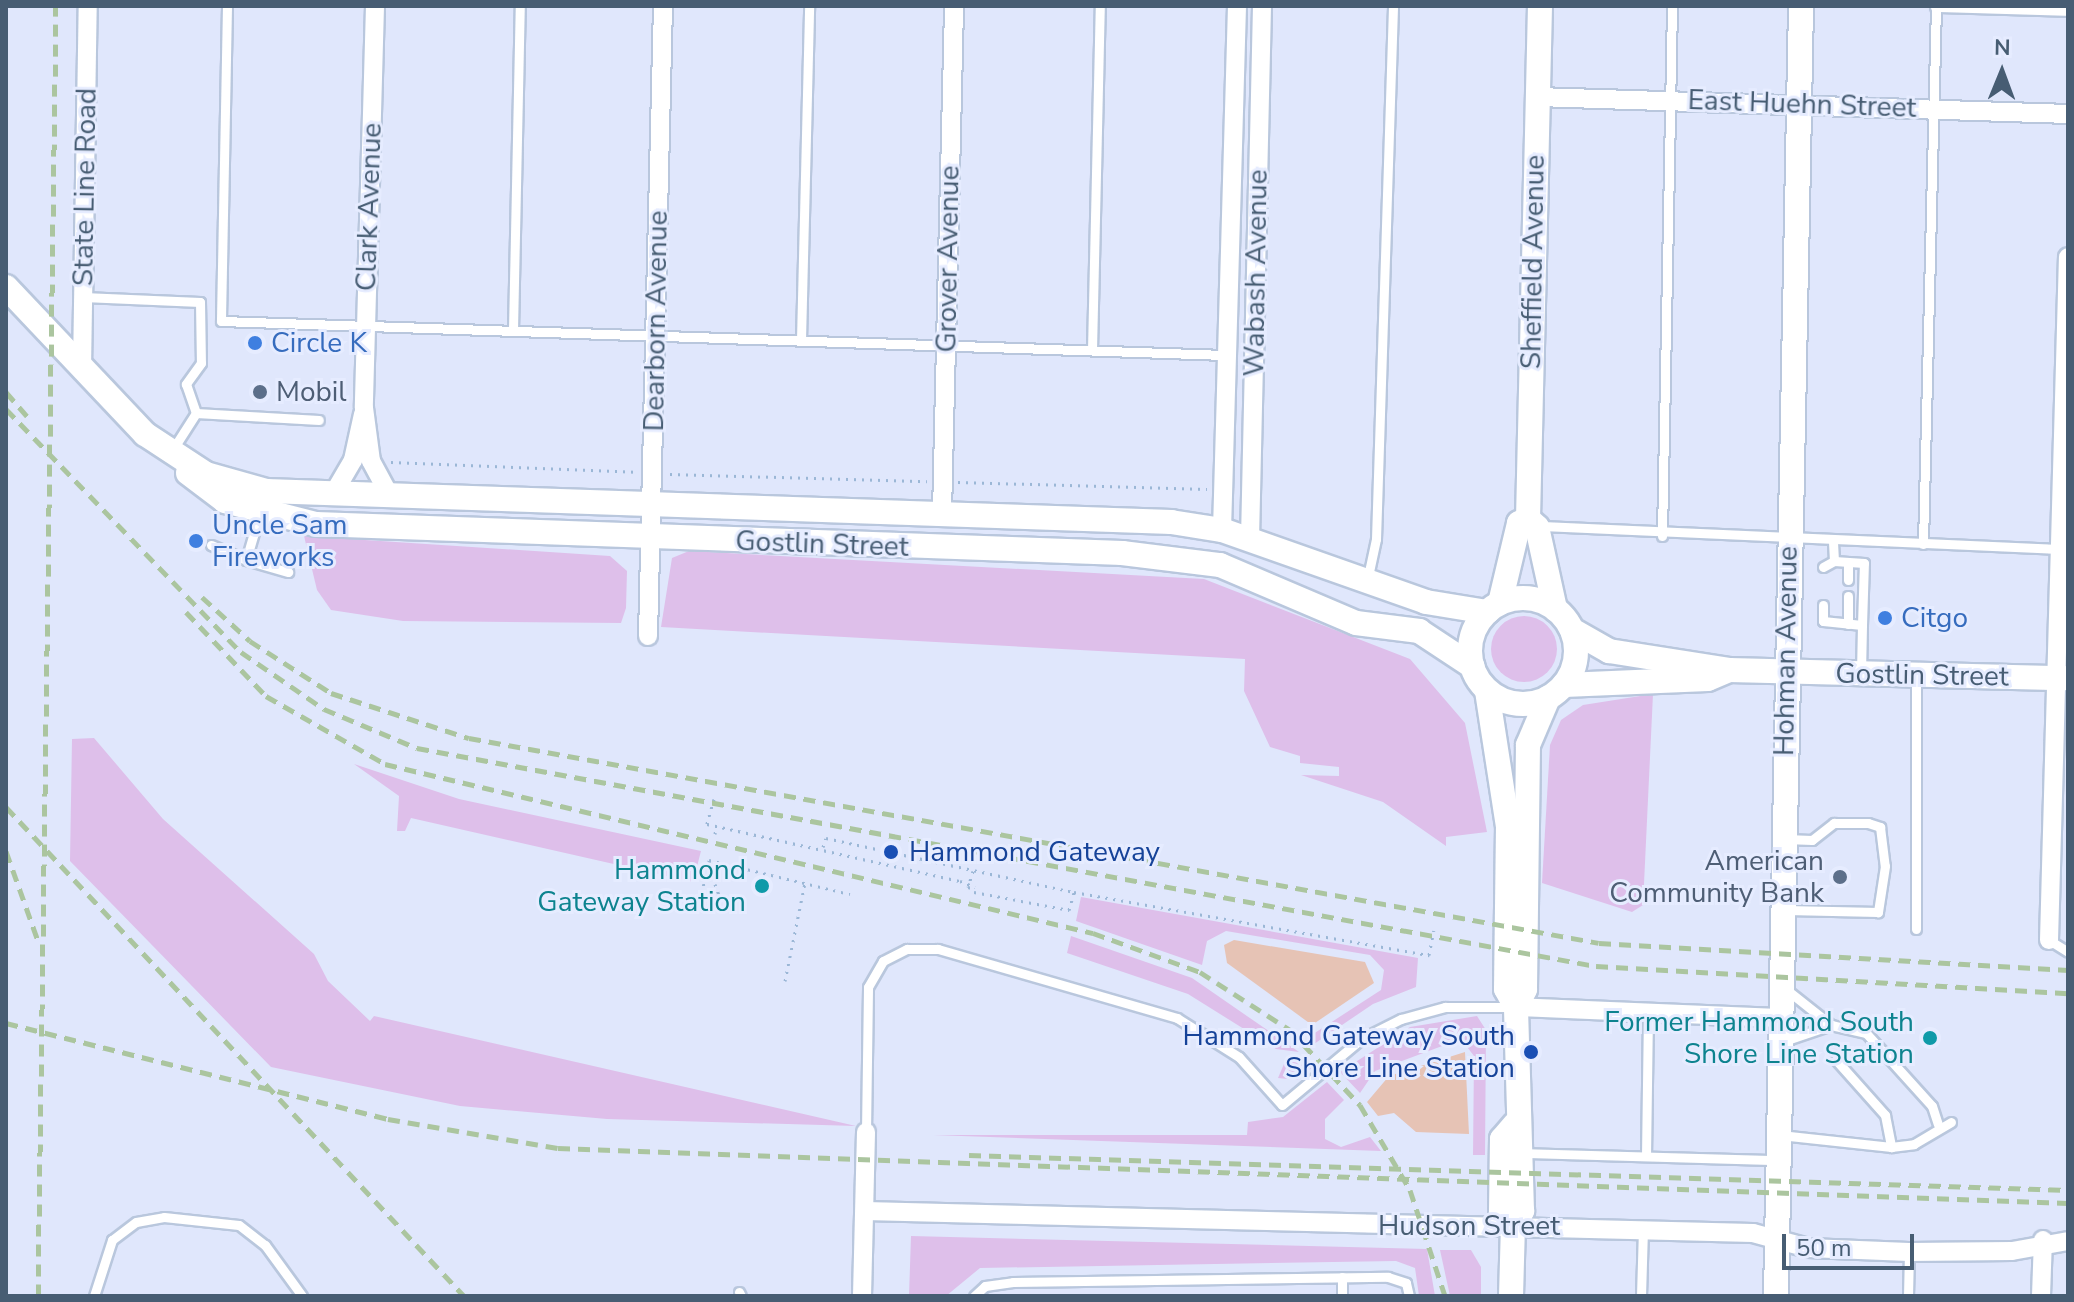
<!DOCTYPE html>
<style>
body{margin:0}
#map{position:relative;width:2074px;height:1302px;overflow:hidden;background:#e0e7fc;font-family:"Nunito Sans",sans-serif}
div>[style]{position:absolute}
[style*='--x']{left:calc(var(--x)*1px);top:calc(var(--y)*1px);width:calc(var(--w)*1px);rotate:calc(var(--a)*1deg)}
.green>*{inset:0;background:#debfea}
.round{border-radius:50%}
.water>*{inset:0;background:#e6c3b5}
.path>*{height:3px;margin-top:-1.5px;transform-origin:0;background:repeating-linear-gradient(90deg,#9bb7d6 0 2px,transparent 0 8px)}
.roads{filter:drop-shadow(2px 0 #b9c7dd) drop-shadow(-2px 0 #b9c7dd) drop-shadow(0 2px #b9c7dd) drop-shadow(0 -2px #b9c7dd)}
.lane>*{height:9px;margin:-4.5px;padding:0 4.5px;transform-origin:4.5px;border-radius:4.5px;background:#fff}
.street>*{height:18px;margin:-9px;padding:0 9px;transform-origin:9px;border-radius:9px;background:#fff}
.secondary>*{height:24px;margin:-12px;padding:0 12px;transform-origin:12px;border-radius:12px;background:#fff}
.secondary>.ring{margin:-12px;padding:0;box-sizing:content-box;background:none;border:24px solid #fff;border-radius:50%}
.rail>*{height:5px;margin-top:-2.5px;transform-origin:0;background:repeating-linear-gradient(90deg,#abc59f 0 12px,transparent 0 20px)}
.path-bridge>*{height:3px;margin-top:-1.5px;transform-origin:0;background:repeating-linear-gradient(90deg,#9bb7d6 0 2px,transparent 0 8px)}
.dots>*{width:22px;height:22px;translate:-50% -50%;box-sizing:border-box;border:4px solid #e6ecff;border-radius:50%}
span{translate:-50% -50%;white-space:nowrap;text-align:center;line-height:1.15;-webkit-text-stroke:6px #e6ecff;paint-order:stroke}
.street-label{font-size:28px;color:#475d73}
.shop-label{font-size:28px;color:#366cbe}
.left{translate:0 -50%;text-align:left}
.service-label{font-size:28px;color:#4e5e75}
.right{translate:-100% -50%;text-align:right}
.transit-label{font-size:28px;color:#164399}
.culture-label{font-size:28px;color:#0d838f}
.frame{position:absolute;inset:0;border:8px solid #475d73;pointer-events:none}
.north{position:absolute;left:1962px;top:32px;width:80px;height:80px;-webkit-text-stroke:6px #e6ecff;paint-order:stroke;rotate:1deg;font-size:22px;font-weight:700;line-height:32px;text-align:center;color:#475d73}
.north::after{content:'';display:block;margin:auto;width:28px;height:36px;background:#475d73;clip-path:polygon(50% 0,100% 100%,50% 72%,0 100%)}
.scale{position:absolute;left:1782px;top:1234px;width:132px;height:36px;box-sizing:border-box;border:4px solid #475d73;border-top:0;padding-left:10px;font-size:24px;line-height:28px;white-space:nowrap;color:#475d73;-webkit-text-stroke:6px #e6ecff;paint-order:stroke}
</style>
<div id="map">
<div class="green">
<div style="clip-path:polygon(304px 536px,610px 556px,627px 571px,626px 608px,621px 623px,403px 621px,331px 610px,317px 590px)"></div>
<div style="clip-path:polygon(689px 551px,1204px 579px,1410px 659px,1465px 723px,1487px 832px,1446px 837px,1446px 846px,1383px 802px,1301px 775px,1339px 776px,1339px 767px,1300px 763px,1300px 756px,1270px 747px,1244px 691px,1245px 659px,661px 627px,672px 558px)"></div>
<div class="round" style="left:1491px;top:616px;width:66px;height:66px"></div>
<div style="clip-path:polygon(1653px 694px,1643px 905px,1632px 912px,1542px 883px,1550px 745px,1561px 720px,1583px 705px)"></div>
<div style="clip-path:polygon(94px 738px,163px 819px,314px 954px,328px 981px,370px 1021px,374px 1016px,856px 1126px,607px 1119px,460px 1106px,271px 1067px,70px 861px,72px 739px)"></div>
<div style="clip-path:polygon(354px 764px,459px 799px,701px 851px,693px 882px,411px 818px,405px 831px,397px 831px,399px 796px)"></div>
<div style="clip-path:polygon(1081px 897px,1418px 958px,1416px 987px,1373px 1004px,1314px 1044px,1307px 1038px,1381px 990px,1384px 970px,1370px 955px,1226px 931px,1207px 941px,1202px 965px,1076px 921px)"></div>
<div style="clip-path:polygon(1071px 936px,1192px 978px,1299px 1052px,1276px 1049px,1188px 994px,1067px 953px)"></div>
<div style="clip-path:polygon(1477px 1016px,1486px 1030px,1485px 1155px,1473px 1155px,1474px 1056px,1461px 1039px,1375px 1071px,1360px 1093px,1340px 1072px,1410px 1027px)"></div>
<div style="clip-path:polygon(1307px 1059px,1314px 1066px,1297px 1080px,1278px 1078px,1284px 1064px)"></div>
<div style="clip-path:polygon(1327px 1082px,1344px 1100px,1325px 1119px,1325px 1139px,1341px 1147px,1370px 1137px,1381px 1151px,933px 1135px,1247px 1135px,1248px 1122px,1283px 1117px)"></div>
<div style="clip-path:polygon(911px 1236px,1427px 1249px,1435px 1296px,1419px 1296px,1415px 1268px,1396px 1261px,980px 1268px,946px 1296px,909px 1296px)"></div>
<div style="clip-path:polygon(1440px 1250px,1471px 1250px,1481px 1267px,1481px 1296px,1450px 1296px)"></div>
</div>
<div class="water">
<div style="clip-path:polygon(1234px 940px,1365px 962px,1374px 983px,1312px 1025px,1227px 963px,1224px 945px)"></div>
<div style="clip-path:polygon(1465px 1052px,1469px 1134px,1416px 1132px,1394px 1113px,1378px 1116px,1367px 1102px,1389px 1076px)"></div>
</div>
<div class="path">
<div style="--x:391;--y:462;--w:244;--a:2.3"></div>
<div style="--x:670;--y:474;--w:257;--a:1.6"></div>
<div style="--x:958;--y:482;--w:249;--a:1.6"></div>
<div style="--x:714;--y:799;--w:26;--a:106"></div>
<div style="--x:707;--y:824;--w:259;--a:12.7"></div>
<div style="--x:715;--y:834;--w:8;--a:-83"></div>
<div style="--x:823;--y:847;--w:9;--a:-72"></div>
<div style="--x:826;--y:838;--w:254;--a:12.3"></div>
<div style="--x:1074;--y:892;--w:361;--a:10.1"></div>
<div style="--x:1429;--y:955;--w:25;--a:-79"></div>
<div style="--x:709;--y:860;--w:145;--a:13.6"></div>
<div style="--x:720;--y:863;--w:22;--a:103"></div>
<div style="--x:715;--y:884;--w:20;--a:70"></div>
<div style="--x:973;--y:871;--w:17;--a:107"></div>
<div style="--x:968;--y:887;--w:7;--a:16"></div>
<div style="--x:974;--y:892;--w:97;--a:10.7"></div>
<div style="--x:1069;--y:910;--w:19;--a:-74"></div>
<div style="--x:698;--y:909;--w:53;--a:-77"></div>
<div style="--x:785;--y:981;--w:100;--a:-78.5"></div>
</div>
<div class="roads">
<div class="lane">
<div style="--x:227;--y:6;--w:315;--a:91.1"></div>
<div style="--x:221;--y:321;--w:1007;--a:1.94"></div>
<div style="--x:1935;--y:7;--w:133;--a:1.7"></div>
<div style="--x:83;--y:297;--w:117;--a:2.4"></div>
<div style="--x:200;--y:302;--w:61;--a:89.1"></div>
<div style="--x:201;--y:363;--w:26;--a:126"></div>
<div style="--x:186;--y:384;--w:31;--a:71"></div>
<div style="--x:196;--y:413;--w:43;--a:122.6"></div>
<div style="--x:513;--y:330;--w:324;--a:-88.8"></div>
<div style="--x:801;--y:340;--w:334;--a:-88.6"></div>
<div style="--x:1092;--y:350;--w:344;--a:-88.7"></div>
<div style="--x:196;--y:413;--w:123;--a:3.3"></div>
<div style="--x:1542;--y:526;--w:520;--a:2.54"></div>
<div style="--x:1662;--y:536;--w:530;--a:-88.92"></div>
<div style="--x:1923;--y:544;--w:538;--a:-88.62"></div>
<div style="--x:211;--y:545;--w:38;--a:23"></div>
<div style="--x:246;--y:560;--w:50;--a:-73.7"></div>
<div style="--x:246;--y:560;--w:44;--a:15.9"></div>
<div style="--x:1823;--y:567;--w:13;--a:-29"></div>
<div style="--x:1848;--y:580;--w:18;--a:-90"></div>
<div style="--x:1367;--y:581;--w:43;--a:-77.9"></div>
<div style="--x:1376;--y:539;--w:533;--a:-88.17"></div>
<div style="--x:1848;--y:596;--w:28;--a:90"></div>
<div style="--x:1823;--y:605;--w:16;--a:90"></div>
<div style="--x:1823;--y:621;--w:39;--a:6"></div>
<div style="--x:1862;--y:625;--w:62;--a:-88.2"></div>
<div style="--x:1864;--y:563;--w:30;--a:-176"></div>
<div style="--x:1834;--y:561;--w:19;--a:-93"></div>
<div style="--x:1861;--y:673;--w:48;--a:-88.8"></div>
<div style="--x:1916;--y:677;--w:252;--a:90"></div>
<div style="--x:1785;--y:839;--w:27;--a:2"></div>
<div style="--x:1812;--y:840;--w:28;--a:-38"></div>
<div style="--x:1834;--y:823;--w:34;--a:0"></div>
<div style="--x:1868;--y:823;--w:13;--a:18"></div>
<div style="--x:1880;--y:827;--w:39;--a:83"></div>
<div style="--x:1885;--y:866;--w:47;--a:98.7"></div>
<div style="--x:1878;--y:912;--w:92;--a:-178.8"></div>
<div style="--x:2049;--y:940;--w:22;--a:32"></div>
<div style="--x:1787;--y:990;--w:56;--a:38.5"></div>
<div style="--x:1784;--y:1041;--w:50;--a:-18.8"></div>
<div style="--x:1831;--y:1025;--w:36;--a:13"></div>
<div style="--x:1866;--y:1033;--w:98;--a:47.9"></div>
<div style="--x:1932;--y:1106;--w:19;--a:72"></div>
<div style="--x:1836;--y:1060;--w:74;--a:48.3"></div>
<div style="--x:1885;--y:1115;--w:33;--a:79"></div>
<div style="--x:866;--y:1132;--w:145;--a:-89.2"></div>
<div style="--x:868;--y:987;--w:30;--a:-60"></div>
<div style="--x:883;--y:961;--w:27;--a:-27"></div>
<div style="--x:907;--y:949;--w:31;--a:0"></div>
<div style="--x:938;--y:949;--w:249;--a:16.1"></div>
<div style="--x:1177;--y:1018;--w:73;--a:32.2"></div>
<div style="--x:1239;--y:1057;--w:64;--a:48.1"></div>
<div style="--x:1282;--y:1105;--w:103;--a:-39.9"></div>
<div style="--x:1361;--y:1039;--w:45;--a:-26.6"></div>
<div style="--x:1401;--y:1019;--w:46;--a:-15.3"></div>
<div style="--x:1445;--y:1007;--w:66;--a:0"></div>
<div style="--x:1780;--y:1135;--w:112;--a:6.2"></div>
<div style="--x:1891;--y:1147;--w:23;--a:-7"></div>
<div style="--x:1914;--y:1144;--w:43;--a:-30.7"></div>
<div style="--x:1523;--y:1153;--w:252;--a:1.6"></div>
<div style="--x:1646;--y:1156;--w:143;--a:-89.2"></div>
<div style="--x:1342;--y:1277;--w:19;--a:90"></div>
<div style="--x:739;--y:1292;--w:4;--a:63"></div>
<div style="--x:94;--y:1296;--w:59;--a:-72.2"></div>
<div style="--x:112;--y:1240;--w:30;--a:-37"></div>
<div style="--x:136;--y:1222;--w:28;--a:-10"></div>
<div style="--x:164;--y:1217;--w:75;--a:6.1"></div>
<div style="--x:239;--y:1225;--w:33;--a:38"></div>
<div style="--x:265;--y:1245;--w:63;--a:54"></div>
<div style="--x:974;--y:1296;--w:15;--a:-42"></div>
<div style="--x:985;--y:1286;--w:28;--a:-8"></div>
<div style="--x:1013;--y:1282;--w:375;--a:-0.8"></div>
<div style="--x:1388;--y:1277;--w:19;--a:18"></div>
<div style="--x:1406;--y:1283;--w:13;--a:77"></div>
<div style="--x:1641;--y:1296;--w:67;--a:-88.3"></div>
<div style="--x:1908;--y:1296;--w:44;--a:-88.7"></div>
</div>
<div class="street">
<div style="--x:375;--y:6;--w:402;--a:91.6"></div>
<div style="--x:364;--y:408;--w:53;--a:82.5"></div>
<div style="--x:371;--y:461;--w:42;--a:61.6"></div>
<div style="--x:1537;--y:97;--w:531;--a:1.83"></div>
<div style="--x:82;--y:369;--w:363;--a:-89.1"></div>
<div style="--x:332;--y:496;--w:42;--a:-59.7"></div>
<div style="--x:353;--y:460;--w:47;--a:-77.7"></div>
<div style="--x:942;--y:513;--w:507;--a:-88.64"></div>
<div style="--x:1222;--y:530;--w:524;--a:-88.36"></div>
<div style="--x:1250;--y:539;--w:533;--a:-88.71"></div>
<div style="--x:648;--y:636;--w:630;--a:-88.64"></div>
<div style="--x:2049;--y:940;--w:683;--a:-88.41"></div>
<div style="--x:1516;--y:1007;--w:266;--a:2.4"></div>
<div style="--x:865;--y:1211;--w:888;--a:1.42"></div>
<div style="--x:1753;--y:1233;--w:57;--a:15.3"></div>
<div style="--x:1808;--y:1248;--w:101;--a:2.3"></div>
<div style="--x:1909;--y:1252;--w:103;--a:-0.6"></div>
<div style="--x:2012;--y:1251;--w:57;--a:-10.1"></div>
<div style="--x:862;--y:1296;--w:164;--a:-88.6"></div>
<div style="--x:2041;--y:1296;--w:56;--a:-88"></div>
</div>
<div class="secondary">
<div style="--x:6;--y:287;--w:202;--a:46.6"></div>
<div style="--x:145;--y:434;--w:73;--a:33.3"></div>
<div style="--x:206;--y:474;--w:62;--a:15.8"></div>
<div style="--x:266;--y:491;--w:906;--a:1.96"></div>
<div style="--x:1171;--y:522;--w:52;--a:8.9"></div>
<div style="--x:1222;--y:530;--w:216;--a:19.4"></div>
<div style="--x:1426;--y:602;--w:62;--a:9.3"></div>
<div style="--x:188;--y:473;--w:46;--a:37.1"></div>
<div style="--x:225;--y:501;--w:94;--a:14.2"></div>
<div style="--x:316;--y:524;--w:807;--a:2.06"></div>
<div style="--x:1122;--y:553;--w:99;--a:7"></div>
<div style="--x:1220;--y:565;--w:148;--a:23.1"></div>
<div style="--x:1356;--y:623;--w:64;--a:7.2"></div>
<div style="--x:1419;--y:631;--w:64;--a:33.4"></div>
<div style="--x:1528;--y:519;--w:513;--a:-88.66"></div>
<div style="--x:1528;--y:519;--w:12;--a:42"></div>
<div style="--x:1537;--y:527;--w:84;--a:77.6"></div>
<div class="ring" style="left:1470px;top:598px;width:82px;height:82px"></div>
<div style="--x:1500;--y:603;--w:82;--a:-76.6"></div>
<div style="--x:1519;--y:523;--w:10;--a:-24"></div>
<div style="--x:1572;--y:630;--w:43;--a:29.6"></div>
<div style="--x:1609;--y:651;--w:121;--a:9"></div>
<div style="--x:1564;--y:685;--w:144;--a:-2.4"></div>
<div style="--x:1708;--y:679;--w:23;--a:-23"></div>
<div style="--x:1729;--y:670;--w:339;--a:1.4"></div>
<div style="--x:1487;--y:691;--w:137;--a:81.2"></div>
<div style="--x:1508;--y:826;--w:163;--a:90.7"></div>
<div style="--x:1506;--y:989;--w:21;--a:61"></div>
<div style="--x:1513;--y:1225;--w:18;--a:-131"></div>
<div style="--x:1501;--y:1211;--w:72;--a:-89.2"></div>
<div style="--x:1502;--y:1139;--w:20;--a:-49"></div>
<div style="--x:1511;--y:1296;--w:71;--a:-88.4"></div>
<div style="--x:1513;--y:1225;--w:17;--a:-57"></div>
<div style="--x:1522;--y:1211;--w:204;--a:-91.7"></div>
<div style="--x:1516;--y:1007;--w:20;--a:-63"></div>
<div style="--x:1525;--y:989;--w:244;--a:-89.3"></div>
<div style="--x:1528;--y:745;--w:51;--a:-66.9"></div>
<div style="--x:1776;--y:1296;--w:1290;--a:-88.89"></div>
</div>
</div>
<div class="rail">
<div style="--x:6;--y:392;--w:32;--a:49"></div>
<div style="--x:6;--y:409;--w:338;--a:46"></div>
<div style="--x:241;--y:652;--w:101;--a:34.5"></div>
<div style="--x:324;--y:709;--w:101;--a:22.8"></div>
<div style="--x:417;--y:748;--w:1199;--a:10.48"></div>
<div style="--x:1596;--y:966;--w:473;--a:3.3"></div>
<div style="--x:202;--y:597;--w:65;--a:42.5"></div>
<div style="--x:250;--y:641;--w:96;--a:32.7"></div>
<div style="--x:331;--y:693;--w:145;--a:18.1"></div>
<div style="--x:469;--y:738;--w:1148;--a:10.28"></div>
<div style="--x:1599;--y:943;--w:470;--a:3.3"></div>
<div style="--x:186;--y:612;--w:116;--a:46.4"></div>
<div style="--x:266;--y:696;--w:137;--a:29.7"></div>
<div style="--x:385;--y:764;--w:728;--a:13.43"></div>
<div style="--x:1093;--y:933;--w:114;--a:20"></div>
<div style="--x:1200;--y:972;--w:107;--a:32.8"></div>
<div style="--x:1290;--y:1030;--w:103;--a:47"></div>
<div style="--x:1360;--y:1105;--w:99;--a:59.5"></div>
<div style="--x:1410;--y:1190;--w:112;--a:71.7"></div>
<div style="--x:6;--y:807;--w:670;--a:46.87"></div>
<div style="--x:6;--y:851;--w:96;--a:70.4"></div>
<div style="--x:6;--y:1023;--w:394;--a:14.1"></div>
<div style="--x:388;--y:1119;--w:172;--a:9.7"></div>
<div style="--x:558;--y:1148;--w:1511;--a:2.09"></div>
<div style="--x:969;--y:1155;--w:1100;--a:1.82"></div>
<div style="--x:38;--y:1296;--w:1290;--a:-89.2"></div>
</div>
<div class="path-bridge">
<div style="--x:960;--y:881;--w:16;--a:22"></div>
</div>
<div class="dots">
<div style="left:255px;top:343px;background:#3f7fe0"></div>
<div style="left:260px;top:392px;background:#5c6f8a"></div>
<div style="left:196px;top:541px;background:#3f7fe0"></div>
<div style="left:1885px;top:618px;background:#3f7fe0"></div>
<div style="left:891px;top:852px;background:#1a4fb4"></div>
<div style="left:1840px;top:877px;background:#5c6f8a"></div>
<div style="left:762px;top:886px;background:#0f9aa8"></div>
<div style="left:1930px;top:1038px;background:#0f9aa8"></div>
<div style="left:1531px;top:1052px;background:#1a4fb4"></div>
</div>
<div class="street-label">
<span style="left:1802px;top:104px;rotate:2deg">East Huehn Street</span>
<span style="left:85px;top:187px;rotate:-89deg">State Line Road</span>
<span style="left:369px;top:207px;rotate:-88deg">Clark Avenue</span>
<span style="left:948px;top:259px;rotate:-89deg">Grover Avenue</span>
<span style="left:1533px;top:262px;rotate:-89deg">Sheffield Avenue</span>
<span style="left:1256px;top:273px;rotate:-89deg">Wabash Avenue</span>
<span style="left:656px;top:321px;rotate:-89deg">Dearborn Avenue</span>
<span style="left:822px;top:544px;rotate:2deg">Gostlin Street</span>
<span style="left:1786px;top:651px;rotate:-89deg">Hohman Avenue</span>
<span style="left:1922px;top:675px;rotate:1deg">Gostlin Street</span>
<span style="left:1469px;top:1226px">Hudson Street</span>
</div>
<div class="shop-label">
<span class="left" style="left:271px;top:343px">Circle K</span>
<span class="left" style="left:212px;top:541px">Uncle Sam<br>Fireworks</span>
<span class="left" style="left:1901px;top:618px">Citgo</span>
</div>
<div class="service-label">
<span class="left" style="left:276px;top:392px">Mobil</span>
<span class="right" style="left:1824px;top:877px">American<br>Community Bank</span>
</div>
<div class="transit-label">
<span class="left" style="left:909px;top:852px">Hammond Gateway</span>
<span class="right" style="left:1515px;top:1052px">Hammond Gateway South<br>Shore Line Station</span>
</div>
<div class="culture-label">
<span class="right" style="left:746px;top:886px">Hammond<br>Gateway Station</span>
<span class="right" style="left:1914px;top:1038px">Former Hammond South<br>Shore Line Station</span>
</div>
<div class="frame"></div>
<div class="north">N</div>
<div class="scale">50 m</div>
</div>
